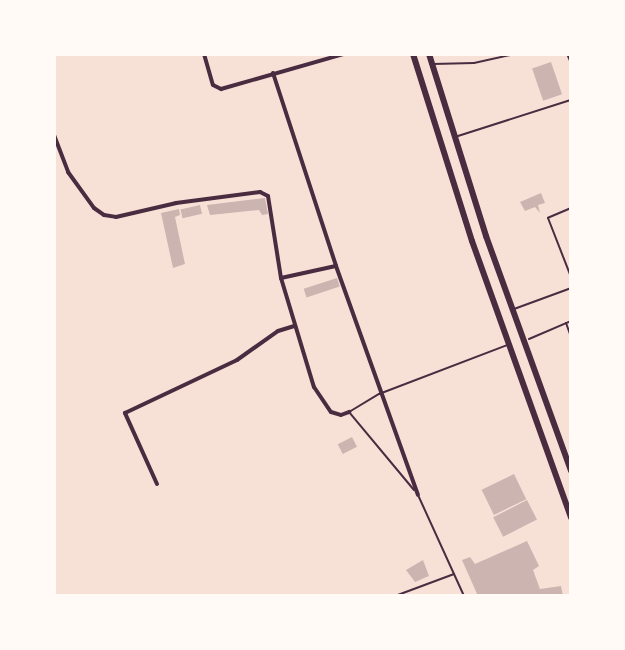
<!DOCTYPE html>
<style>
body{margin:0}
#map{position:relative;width:625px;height:650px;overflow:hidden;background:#f7e1d7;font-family:Montserrat,sans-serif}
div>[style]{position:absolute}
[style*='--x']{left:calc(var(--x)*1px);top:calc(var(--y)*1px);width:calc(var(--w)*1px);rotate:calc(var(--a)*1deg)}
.building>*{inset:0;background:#ccb4b1;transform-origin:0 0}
.path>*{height:2px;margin:-1px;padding:0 1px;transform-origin:1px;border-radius:1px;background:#4a2c40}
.service>*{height:2px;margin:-1px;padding:0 1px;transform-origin:1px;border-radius:1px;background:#4a2c40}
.minor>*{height:4px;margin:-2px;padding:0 2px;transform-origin:2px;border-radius:2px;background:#4a2c40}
.primary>*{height:6px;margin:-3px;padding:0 3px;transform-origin:3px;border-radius:3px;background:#4a2c40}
span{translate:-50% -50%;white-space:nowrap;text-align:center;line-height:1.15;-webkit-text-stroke:6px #fffaf5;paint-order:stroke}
.frame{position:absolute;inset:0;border:56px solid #fffaf5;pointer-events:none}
</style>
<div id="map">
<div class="building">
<div style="left:551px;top:62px;width:34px;height:20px;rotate:71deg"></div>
<div style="clip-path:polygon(541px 193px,545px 203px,538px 205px,540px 213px,535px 207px,525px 211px,520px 202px)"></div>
<div style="clip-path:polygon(265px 198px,268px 214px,262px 215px,259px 210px,210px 215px,207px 205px)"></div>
<div style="left:200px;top:205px;width:9px;height:20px;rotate:77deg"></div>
<div style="clip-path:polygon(179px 209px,180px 215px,175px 217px,185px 264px,173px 268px,161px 213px)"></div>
<div style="left:337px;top:278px;width:9px;height:35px;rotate:72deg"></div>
<div style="left:352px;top:437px;width:11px;height:16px;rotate:63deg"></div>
<div style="left:514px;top:474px;width:28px;height:36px;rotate:64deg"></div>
<div style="left:527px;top:500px;width:22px;height:38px;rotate:63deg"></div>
<div style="clip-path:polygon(527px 541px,539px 566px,533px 570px,540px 589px,561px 586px,563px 596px,478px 596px,462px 560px,470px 557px,475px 564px)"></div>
<div style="clip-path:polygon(423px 560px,429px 576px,415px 582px,406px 570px)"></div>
</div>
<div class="path">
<div style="--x:566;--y:323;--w:15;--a:70"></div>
<div style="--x:529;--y:339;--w:46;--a:-23.2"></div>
</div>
<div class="service">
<div style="--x:568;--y:56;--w:8;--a:67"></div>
<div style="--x:433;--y:64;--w:41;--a:-1.4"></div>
<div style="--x:474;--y:63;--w:42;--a:-12.4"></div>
<div style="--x:458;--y:136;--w:119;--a:-17.7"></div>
<div style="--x:571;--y:208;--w:25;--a:157"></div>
<div style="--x:548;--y:218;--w:63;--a:68.7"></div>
<div style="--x:514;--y:309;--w:61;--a:-20.2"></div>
<div style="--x:414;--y:490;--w:102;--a:-129.8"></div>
<div style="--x:349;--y:412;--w:35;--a:-31"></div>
<div style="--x:379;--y:394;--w:137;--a:-20.9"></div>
<div style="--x:418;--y:495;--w:111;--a:65.5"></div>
<div style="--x:395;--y:596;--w:63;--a:-20.4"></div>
</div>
<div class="minor">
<div style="--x:204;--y:54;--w:32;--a:74"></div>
<div style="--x:213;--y:85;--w:9;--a:27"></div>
<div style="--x:221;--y:89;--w:128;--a:-15.9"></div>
<div style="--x:273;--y:73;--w:203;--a:71.9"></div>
<div style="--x:336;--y:266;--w:243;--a:70.3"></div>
<div style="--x:54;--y:135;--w:40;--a:69"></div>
<div style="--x:68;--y:172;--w:44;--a:54.2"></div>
<div style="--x:94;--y:208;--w:12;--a:35"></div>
<div style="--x:104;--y:215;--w:12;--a:9"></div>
<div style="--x:116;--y:217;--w:62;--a:-13.1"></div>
<div style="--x:176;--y:203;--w:85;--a:-7.5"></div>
<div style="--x:260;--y:192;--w:9;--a:27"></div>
<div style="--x:268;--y:196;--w:83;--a:81"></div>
<div style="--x:281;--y:278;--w:114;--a:73.2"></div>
<div style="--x:314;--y:387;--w:30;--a:56"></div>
<div style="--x:331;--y:412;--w:10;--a:17"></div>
<div style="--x:341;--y:415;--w:9;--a:-21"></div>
<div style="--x:281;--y:278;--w:56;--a:-12.3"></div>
<div style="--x:157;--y:484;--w:78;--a:-114.3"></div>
<div style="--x:125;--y:413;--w:124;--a:-25.3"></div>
<div style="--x:237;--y:360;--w:50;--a:-35.3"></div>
<div style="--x:278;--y:331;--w:17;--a:-17"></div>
</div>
<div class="primary">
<div style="--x:413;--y:54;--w:196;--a:72.5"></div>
<div style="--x:472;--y:241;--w:294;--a:70.3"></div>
<div style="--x:429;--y:54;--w:191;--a:72.6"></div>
<div style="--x:486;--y:236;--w:250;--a:70.1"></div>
</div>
<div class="frame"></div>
</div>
